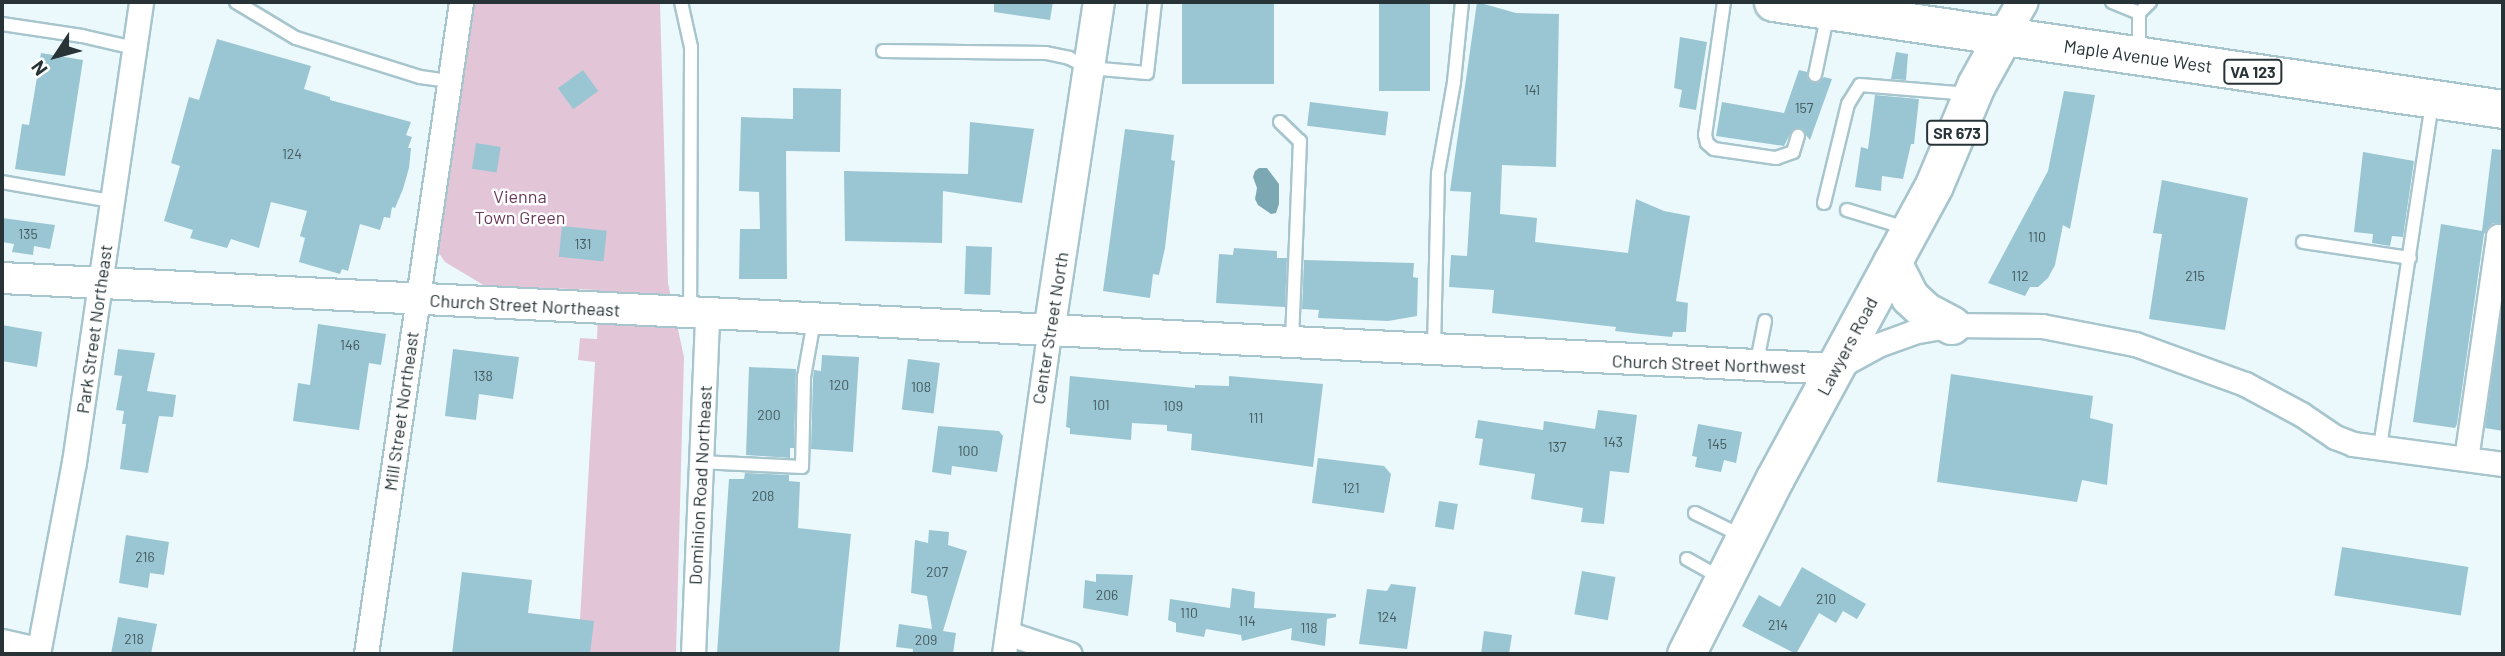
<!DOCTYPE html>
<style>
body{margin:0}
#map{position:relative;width:2505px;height:656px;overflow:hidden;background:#ecf9fc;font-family:Barlow,sans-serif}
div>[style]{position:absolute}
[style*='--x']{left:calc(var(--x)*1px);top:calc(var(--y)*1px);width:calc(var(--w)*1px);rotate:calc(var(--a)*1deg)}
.green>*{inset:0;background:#e2c6d8}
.water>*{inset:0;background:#7ca8b4}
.building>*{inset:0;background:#99c6d2;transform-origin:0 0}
.roads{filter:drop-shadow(2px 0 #a7c5cd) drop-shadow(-2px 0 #a7c5cd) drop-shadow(0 2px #a7c5cd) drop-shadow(0 -2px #a7c5cd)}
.service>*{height:12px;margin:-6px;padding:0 6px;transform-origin:6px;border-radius:6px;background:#fff}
.minor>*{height:23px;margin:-11.5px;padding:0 11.5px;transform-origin:11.5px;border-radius:11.5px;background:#fff}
.tertiary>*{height:30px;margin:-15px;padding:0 15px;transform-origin:15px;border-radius:15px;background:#fff}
.primary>*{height:37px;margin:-18.5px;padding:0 18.5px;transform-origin:18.5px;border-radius:18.5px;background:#fff}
span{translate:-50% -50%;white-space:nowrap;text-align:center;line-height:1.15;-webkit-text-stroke:5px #fff;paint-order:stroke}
.number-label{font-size:14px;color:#44585e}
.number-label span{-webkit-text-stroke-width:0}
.shield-label span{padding:2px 5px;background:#fff;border:2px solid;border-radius:5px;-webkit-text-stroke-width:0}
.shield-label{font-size:16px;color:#273337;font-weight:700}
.street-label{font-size:18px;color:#273337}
.park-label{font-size:18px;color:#693a5b}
.frame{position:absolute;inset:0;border:4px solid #273337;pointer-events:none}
.north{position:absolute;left:21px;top:21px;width:70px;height:70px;-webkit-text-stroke:5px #fff;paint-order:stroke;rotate:234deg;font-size:19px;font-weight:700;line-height:28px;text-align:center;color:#273337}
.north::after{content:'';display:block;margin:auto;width:24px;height:32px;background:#273337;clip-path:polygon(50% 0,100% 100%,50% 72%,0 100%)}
</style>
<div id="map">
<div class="green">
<div style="clip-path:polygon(471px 2px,660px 2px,668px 283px,684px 357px,676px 654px,578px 654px,595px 362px,578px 360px,580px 338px,597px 339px,599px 290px,485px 286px,445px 262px,434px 246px)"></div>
</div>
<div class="water">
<div style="clip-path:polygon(1259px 168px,1267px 168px,1279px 184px,1279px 204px,1276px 213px,1271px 214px,1258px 205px,1255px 199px,1257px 188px,1253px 177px,1255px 171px)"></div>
</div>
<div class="building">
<div style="clip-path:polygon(994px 2px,1053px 2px,1050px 20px,994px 12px)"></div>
<div style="left:1182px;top:2px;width:92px;height:82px"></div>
<div style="left:1379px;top:2px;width:51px;height:89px"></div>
<div style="clip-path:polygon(1477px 2px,1516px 13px,1559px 14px,1556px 167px,1502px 165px,1500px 214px,1537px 218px,1535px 242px,1628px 253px,1636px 199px,1664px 211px,1690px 216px,1676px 301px,1688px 303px,1686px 332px,1673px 332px,1672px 337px,1641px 334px,1615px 331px,1616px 327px,1492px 313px,1494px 290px,1449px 287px,1451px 255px,1467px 256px,1471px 192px,1450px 191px)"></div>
<div style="clip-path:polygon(1680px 37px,1707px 42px,1696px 110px,1679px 107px,1682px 90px,1674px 88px)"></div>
<div style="clip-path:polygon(217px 39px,311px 66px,304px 89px,330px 97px,330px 100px,411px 122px,406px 135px,412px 137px,408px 148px,411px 148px,409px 168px,403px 189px,395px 208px,392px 207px,390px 218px,384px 217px,380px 230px,360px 224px,348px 271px,342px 269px,340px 274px,299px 262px,305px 238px,300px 236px,307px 211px,271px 202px,259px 248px,231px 239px,227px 248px,190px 238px,193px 230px,164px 221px,180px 166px,171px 163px,189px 97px,199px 100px)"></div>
<div style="clip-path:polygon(1896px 52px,1908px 54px,1906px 80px,1891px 79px)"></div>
<div style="clip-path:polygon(41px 53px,83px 60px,65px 176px,15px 169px,22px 124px,29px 125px)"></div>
<div style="left:583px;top:70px;width:26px;height:31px;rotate:54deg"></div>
<div style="clip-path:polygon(1799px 70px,1807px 72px,1807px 78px,1813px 83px,1818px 83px,1824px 77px,1832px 79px,1810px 140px,1800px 128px,1792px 130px,1784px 146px,1716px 136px,1722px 102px,1784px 113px)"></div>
<div style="clip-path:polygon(793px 88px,841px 89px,840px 152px,786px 151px,787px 279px,739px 279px,740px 229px,760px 229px,759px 192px,739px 191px,741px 117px,793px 119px)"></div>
<div style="clip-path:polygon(2064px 91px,2095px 95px,2070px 229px,2063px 225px,2055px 265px,2048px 278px,2038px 287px,2030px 287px,2025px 296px,1988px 283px,2048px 171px)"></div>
<div style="clip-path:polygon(1875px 95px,1919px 99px,1914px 144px,1911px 144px,1903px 179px,1882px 176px,1881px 191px,1855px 187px,1861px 147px,1868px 149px)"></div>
<div style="left:1310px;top:102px;width:79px;height:24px;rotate:7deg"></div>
<div style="clip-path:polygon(970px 122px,1034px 129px,1022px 203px,943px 191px,942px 243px,845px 241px,844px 171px,968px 174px)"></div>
<div style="clip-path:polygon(1125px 129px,1174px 135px,1171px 160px,1175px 161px,1165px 248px,1159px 275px,1153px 274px,1150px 298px,1103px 291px)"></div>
<div style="left:476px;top:143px;width:25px;height:26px;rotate:9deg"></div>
<div style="clip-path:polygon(2492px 149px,2503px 150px,2503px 223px,2493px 223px,2484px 234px,2457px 424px,2455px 428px,2413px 422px,2441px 224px,2482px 231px)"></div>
<div style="clip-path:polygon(2363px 152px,2414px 161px,2403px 237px,2392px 236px,2390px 246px,2372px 243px,2373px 234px,2354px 232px)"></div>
<div style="clip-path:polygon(2162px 180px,2248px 198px,2225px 330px,2149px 319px,2162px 234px,2153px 233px)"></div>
<div style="clip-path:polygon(2px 218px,55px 225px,50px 249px,34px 246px,33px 255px,12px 252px,14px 244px,2px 242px)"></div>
<div style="left:562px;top:226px;width:45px;height:31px;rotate:6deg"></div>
<div style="left:966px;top:246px;width:26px;height:48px;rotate:2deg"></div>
<div style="clip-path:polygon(1234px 248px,1277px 251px,1277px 258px,1287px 258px,1285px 307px,1216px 303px,1219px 254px,1233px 255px)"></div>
<div style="clip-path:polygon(1304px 260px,1414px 263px,1413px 277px,1418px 278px,1417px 316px,1388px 321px,1318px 318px,1319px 310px,1302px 309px)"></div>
<div style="clip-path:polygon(2503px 298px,2503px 431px,2485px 428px)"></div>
<div style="clip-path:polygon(318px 324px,386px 334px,381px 365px,369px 363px,359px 430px,293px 421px,298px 383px,310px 385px)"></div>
<div style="clip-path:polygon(2px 325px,42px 332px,37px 367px,2px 361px)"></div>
<div style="clip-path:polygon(118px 349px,155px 353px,147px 391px,176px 395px,173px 417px,159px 416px,148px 473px,120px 469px,126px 424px,122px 424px,124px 411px,116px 410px,122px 376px,114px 375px)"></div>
<div style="clip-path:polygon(453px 349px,519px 357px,513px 399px,479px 394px,476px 420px,445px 416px)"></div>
<div style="clip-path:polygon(822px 355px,859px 357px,853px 452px,811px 449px,813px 378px,814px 370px,821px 371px)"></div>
<div style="left:908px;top:359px;width:32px;height:51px;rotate:7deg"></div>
<div style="clip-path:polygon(749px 367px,796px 369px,794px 448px,790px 448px,790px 458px,746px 455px)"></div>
<div style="clip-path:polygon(1951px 374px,2093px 396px,2090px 418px,2113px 424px,2107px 485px,2082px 480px,2077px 502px,1937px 482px)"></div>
<div style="clip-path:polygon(1070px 376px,1195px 388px,1195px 385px,1229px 386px,1229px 376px,1323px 384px,1313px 467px,1191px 450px,1192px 434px,1167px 431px,1167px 425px,1132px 423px,1131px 440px,1070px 434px,1070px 428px,1066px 427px)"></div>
<div style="clip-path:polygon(1598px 410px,1637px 415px,1629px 473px,1610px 471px,1604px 524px,1581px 522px,1583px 508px,1531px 499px,1535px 474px,1479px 465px,1483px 439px,1475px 438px,1478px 420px,1543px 430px,1544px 421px,1595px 429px)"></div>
<div style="clip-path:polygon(1698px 424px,1742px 432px,1736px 463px,1724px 460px,1721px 472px,1695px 467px,1697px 457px,1692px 456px)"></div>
<div style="clip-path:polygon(938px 426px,999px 431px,1003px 436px,997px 472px,952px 466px,951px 475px,932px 472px)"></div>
<div style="clip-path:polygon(1318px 458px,1384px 466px,1391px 474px,1384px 513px,1312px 503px)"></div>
<div style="clip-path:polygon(745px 473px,789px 475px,789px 481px,800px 482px,798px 528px,851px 534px,839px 654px,717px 654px,729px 479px,744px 479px)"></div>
<div style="left:1439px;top:501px;width:19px;height:26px;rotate:9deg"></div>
<div style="clip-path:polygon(929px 530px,949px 532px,948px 545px,967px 551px,943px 631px,956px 633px,953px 654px,913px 654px,913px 649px,896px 647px,899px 624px,932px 629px,927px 596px,911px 593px,915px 540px,928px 543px)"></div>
<div style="clip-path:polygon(126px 535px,169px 542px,164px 575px,150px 573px,148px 588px,119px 583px)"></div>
<div style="left:2342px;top:547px;width:128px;height:49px;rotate:9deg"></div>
<div style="clip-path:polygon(1802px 567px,1866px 604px,1857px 619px,1843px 611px,1836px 623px,1819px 613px,1796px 654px,1742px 626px,1759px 595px,1780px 607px)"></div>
<div style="left:1582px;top:571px;width:34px;height:44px;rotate:10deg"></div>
<div style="clip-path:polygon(462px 572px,532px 580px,528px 613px,594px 621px,590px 654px,452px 654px)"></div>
<div style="clip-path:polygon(1096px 574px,1133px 575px,1128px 616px,1083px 608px,1085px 580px,1096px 582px)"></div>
<div style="clip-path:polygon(1391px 584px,1416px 587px,1407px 649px,1359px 644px,1367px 589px,1387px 591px)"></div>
<div style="clip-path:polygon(1232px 588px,1255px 592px,1254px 608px,1336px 614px,1336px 617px,1327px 619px,1325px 646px,1291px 640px,1292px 628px,1242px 641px,1241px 635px,1206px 629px,1204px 637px,1176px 632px,1176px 623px,1168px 620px,1170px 599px,1230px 608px)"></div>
<div style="clip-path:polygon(118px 617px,157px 624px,151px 654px,111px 654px)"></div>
<div style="clip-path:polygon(1484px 631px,1512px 635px,1509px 654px,1481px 654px)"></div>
</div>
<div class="roads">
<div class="service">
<div style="--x:236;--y:2;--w:70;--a:31"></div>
<div style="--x:296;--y:38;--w:130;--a:17.5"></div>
<div style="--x:420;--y:77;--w:29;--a:8"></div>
<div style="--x:681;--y:2;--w:46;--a:77.5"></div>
<div style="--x:691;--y:47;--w:267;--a:90.2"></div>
<div style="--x:1724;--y:2;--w:134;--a:98.1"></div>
<div style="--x:1705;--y:135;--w:8;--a:76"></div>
<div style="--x:1707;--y:143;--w:9;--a:41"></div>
<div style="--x:1714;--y:149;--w:63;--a:8.3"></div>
<div style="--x:1776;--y:158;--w:18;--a:-19"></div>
<div style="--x:1793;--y:152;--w:17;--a:-73"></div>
<div style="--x:2112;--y:2;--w:29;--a:22"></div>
<div style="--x:2;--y:24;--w:81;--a:8.5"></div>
<div style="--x:82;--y:36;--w:53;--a:13"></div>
<div style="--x:883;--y:51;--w:163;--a:0.7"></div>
<div style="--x:1046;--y:53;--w:24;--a:12"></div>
<div style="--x:1069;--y:58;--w:22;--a:27"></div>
<div style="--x:1089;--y:68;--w:58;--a:4.9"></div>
<div style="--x:1147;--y:73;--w:71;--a:-83.6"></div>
<div style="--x:2139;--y:52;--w:39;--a:-90"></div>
<div style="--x:2139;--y:13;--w:16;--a:-45"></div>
<div style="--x:1815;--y:75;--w:63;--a:-78.2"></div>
<div style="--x:1280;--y:122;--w:28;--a:44"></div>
<div style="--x:1300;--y:141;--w:201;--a:92.3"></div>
<div style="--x:2;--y:182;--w:111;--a:9.9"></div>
<div style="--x:1824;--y:203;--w:102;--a:-76.4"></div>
<div style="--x:1848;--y:104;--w:22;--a:-58"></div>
<div style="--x:1860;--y:85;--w:109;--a:4.7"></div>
<div style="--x:1847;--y:210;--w:62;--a:17"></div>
<div style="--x:2303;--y:242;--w:108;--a:8.5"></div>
<div style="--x:1434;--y:349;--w:176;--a:-88.7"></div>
<div style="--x:1438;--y:173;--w:92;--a:-80"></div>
<div style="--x:1454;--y:82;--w:80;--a:-84.3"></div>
<div style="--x:1756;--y:366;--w:46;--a:-78.7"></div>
<div style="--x:2380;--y:447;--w:349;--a:-81.4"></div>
<div style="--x:700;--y:462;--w:102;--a:2.8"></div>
<div style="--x:802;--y:467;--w:90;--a:-88.7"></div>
<div style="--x:804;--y:377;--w:57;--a:-79.9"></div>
<div style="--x:1695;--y:513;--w:52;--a:26.1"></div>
<div style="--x:1687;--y:559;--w:39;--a:29"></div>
</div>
<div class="minor">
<div style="--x:1838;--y:367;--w:46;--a:-28.8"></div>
<div style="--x:1878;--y:345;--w:37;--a:-20"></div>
<div style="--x:1913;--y:332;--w:39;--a:-10"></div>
<div style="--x:1951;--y:325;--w:91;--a:0.6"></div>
<div style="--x:2042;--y:326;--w:95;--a:11"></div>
<div style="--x:2135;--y:344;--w:117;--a:20"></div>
<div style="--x:2245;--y:384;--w:64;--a:28.2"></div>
<div style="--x:2301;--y:414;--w:41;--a:34.1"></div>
<div style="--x:2335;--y:437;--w:19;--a:21"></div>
<div style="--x:2353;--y:444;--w:151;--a:7.6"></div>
<div style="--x:2466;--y:459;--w:225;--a:-81.8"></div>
<div style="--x:2498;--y:236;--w:5;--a:11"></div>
<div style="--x:1007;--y:633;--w:66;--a:18.4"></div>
<div style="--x:2;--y:641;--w:37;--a:13"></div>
<div style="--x:38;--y:654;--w:195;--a:-79.4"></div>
<div style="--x:74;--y:462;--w:465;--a:-81.7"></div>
<div style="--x:366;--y:654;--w:659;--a:-81.71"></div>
<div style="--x:693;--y:654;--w:339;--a:-87.6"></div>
<div style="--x:1004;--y:654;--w:325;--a:-82"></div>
</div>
<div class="tertiary">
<div style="--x:2003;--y:36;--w:39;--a:-60"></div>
<div style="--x:2;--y:278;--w:1834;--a:2.84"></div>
<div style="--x:1049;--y:332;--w:334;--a:-81.4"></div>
</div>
<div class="primary">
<div style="--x:1773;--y:2;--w:738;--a:8.34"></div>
<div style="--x:1892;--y:262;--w:39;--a:63"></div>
<div style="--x:1910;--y:297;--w:21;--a:43"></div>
<div style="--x:1925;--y:311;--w:30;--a:28"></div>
<div style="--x:1686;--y:654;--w:197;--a:-63.2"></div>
<div style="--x:1775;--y:478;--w:333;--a:-61.5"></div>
<div style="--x:1934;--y:185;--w:108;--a:-67.2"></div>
<div style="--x:1976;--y:85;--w:56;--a:-61.1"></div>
</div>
</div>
<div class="number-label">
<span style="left:1532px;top:90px">141</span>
<span style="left:1804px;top:108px">157</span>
<span style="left:292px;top:154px">124</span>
<span style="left:28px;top:234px">135</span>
<span style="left:2037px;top:237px">110</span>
<span style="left:583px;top:244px">131</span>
<span style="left:2020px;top:276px">112</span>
<span style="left:2195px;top:276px">215</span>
<span style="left:350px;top:345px">146</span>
<span style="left:483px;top:376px">138</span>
<span style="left:839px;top:385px">120</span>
<span style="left:921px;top:387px">108</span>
<span style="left:1101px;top:405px">101</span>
<span style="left:1173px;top:406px">109</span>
<span style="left:769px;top:415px">200</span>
<span style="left:1256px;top:418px">111</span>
<span style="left:1613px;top:442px">143</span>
<span style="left:1717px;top:444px">145</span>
<span style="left:1557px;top:447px">137</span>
<span style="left:968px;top:451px">100</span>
<span style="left:1351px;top:488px">121</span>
<span style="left:763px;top:496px">208</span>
<span style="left:145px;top:557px">216</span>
<span style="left:937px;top:572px">207</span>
<span style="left:1107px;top:595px">206</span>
<span style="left:1826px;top:599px">210</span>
<span style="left:1189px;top:613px">110</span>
<span style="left:1387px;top:617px">124</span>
<span style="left:1247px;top:621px">114</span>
<span style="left:1778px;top:625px">214</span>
<span style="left:1309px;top:628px">118</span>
<span style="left:134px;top:639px">218</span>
<span style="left:926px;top:640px">209</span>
</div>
<div class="shield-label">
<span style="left:2253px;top:72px">VA 123</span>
<span style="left:1957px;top:133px">SR 673</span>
</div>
<div class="street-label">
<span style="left:2138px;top:56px;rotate:8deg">Maple Avenue West</span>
<span style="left:525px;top:305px;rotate:3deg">Church Street Northeast</span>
<span style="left:1050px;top:328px;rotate:-81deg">Center Street North</span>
<span style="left:94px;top:329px;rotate:-82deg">Park Street Northeast</span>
<span style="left:1847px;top:346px;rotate:-62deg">Lawyers Road</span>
<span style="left:1709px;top:364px;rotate:2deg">Church Street Northwest</span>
<span style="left:401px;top:411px;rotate:-82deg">Mill Street Northeast</span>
<span style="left:700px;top:485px;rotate:-87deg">Dominion Road Northeast</span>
</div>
<div class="park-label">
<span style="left:520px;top:207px">Vienna<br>Town Green</span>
</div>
<div class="frame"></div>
<div class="north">N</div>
</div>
